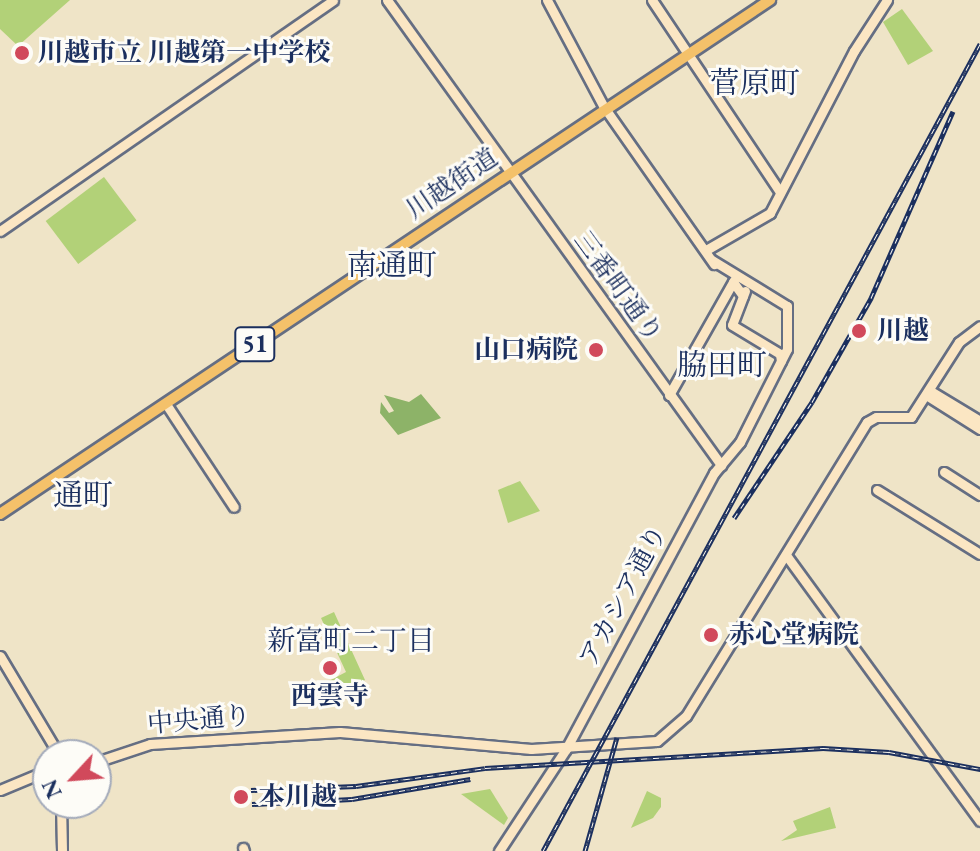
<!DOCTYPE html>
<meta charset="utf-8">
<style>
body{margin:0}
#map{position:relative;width:980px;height:851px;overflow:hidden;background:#efe4c7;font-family:"EB Garamond","Noto Serif JP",serif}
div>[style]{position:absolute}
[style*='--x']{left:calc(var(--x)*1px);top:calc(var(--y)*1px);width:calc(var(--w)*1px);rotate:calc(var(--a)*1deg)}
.green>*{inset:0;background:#b2d178;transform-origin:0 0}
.forest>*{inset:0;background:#8db368}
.roads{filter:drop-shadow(2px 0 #656e83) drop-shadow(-2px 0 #656e83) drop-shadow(0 2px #656e83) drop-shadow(0 -2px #656e83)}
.secondary>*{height:9px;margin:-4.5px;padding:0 4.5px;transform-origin:4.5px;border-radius:4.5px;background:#fbe6c3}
.primary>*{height:10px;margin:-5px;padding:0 5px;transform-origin:5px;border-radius:5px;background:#f4c16a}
.rail>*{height:5px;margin-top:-2.5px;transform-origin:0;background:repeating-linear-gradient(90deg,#fdfcf7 0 6px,#1b2f5e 0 12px);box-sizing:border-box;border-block:2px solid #1b2f5e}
.dots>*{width:22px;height:22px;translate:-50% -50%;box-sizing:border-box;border:4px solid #fdfcf7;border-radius:50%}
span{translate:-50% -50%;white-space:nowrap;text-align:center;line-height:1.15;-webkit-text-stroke:6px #fdfcf7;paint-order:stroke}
.shield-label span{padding:2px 6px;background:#fdfcf7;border:2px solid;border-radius:6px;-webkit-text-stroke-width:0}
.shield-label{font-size:24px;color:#1b2f5e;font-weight:700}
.poi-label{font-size:26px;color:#1b2f5e;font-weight:700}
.left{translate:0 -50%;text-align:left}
.right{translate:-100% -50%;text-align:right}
.street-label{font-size:26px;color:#1b2f5e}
.neighbourhood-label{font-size:28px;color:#1b2f5e}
.quarter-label{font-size:30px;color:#1b2f5e}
.north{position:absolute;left:32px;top:739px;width:80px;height:80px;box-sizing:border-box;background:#fdfcf7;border:2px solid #a3aaba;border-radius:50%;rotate:244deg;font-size:22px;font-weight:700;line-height:32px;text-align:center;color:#1b2f5e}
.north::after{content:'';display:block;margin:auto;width:28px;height:36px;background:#d1495b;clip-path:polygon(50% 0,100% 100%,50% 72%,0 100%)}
</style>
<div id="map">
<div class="green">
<div style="clip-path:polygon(0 0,70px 0,18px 46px,0 29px)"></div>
<div style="clip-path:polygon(902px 9px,933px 51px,908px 65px,883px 22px)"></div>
<div style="left:104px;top:177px;width:54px;height:73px;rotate:53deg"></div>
<div style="clip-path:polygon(520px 481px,540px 511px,508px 523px,498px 490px)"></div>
<div style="clip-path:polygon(334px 612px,365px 680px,330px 695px,325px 683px,346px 672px,321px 618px)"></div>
<div style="clip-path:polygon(490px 789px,508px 818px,504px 825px,461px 794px)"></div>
<div style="clip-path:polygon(647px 791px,661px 798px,661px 807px,653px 818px,631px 828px)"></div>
<div style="clip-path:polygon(830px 807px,836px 828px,781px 841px,797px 830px,793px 821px)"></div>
</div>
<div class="forest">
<div style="clip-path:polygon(421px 394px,441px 418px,398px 435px,380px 413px,381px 402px,389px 413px,394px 411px,384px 395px,409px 402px)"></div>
</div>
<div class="roads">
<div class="secondary">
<div style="--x:387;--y:0;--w:573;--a:54.31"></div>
<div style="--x:547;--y:0;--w:121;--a:62"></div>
<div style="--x:604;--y:107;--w:192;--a:55"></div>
<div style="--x:652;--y:0;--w:231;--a:56.3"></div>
<div style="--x:0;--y:231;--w:405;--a:-34.7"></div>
<div style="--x:706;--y:250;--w:74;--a:-30"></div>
<div style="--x:770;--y:213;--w:182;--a:-62.6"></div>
<div style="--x:854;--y:51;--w:61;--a:-57.1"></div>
<div style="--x:733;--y:282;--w:17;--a:54"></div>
<div style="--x:745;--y:291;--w:36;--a:111"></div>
<div style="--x:732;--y:325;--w:56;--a:31.1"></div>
<div style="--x:780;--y:354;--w:7;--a:82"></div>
<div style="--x:929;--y:390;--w:60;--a:31.3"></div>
<div style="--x:669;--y:395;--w:132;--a:-60.5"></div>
<div style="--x:926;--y:395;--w:64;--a:32.2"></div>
<div style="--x:166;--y:404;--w:123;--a:56.6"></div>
<div style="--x:944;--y:472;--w:43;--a:32.6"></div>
<div style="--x:877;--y:490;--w:121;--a:31.9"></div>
<div style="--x:786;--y:555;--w:329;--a:53.9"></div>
<div style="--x:0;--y:656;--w:115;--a:59.2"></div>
<div style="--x:96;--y:762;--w:57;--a:-18.4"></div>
<div style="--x:150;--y:744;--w:190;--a:-3.6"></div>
<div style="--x:340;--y:732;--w:192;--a:5.1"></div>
<div style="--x:531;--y:749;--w:126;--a:-3.6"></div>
<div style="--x:657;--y:741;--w:38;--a:-41"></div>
<div style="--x:686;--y:716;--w:345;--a:-58.4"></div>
<div style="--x:867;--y:422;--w:10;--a:-29"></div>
<div style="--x:876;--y:417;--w:35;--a:0"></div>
<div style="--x:911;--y:417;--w:89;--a:-57.4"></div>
<div style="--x:959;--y:342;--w:26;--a:-37"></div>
<div style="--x:0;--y:790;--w:52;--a:-22.6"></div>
<div style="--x:61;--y:803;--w:48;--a:88.8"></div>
<div style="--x:243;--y:848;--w:3;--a:72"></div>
<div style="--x:499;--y:851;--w:122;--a:-56.7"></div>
<div style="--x:566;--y:749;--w:313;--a:-61.8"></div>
<div style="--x:714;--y:473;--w:40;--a:-50"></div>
<div style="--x:740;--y:442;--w:104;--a:-63.2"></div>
<div style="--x:787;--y:349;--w:43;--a:-90"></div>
<div style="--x:787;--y:306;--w:88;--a:-148.5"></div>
</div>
<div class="primary">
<div style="--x:0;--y:514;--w:926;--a:-33.72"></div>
</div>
</div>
<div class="rail">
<div style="--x:734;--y:518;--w:140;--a:-56.1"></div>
<div style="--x:812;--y:402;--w:120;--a:-60.4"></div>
<div style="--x:871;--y:298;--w:204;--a:-66.3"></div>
<div style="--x:251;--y:790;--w:105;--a:-2.2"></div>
<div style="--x:356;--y:786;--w:130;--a:-7.9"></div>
<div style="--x:485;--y:768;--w:339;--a:-3.4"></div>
<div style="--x:823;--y:748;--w:66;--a:3.5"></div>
<div style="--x:889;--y:752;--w:93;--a:10.6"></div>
<div style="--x:252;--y:804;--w:100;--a:-2.9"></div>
<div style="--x:352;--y:799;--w:120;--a:-9.6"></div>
<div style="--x:543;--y:851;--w:918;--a:-61.56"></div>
<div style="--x:585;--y:851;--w:118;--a:-74.3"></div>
</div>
<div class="dots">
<div style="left:22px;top:53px;background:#d1495b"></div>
<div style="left:859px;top:331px;background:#d1495b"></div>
<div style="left:596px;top:350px;background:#d1495b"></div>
<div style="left:711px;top:635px;background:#d1495b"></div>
<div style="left:330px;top:668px;background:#d1495b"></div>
<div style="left:241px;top:797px;background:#d1495b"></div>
</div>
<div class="shield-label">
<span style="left:255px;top:344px">51</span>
</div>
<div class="poi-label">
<span class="left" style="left:38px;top:53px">川越市立 川越第一中学校</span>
<span class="left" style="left:877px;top:331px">川越</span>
<span class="right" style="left:578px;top:350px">山口病院</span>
<span class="left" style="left:729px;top:635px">赤心堂病院</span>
<span style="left:330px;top:696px">西雲寺</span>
<span class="left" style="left:259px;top:797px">本川越</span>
</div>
<div class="street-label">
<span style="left:452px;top:184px;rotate:-34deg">川越街道</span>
<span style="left:618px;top:287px;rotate:54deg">三番町通り</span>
<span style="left:623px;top:596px;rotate:-62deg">アカシア通り</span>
<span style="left:199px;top:720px;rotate:-5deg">中央通り</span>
</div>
<div class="neighbourhood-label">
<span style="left:351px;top:640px">新富町二丁目</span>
</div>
<div class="quarter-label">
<span style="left:755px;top:83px">菅原町</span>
<span style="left:392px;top:265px">南通町</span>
<span style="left:722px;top:365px">脇田町</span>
<span style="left:83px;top:495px">通町</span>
</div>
<div class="north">N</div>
</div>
